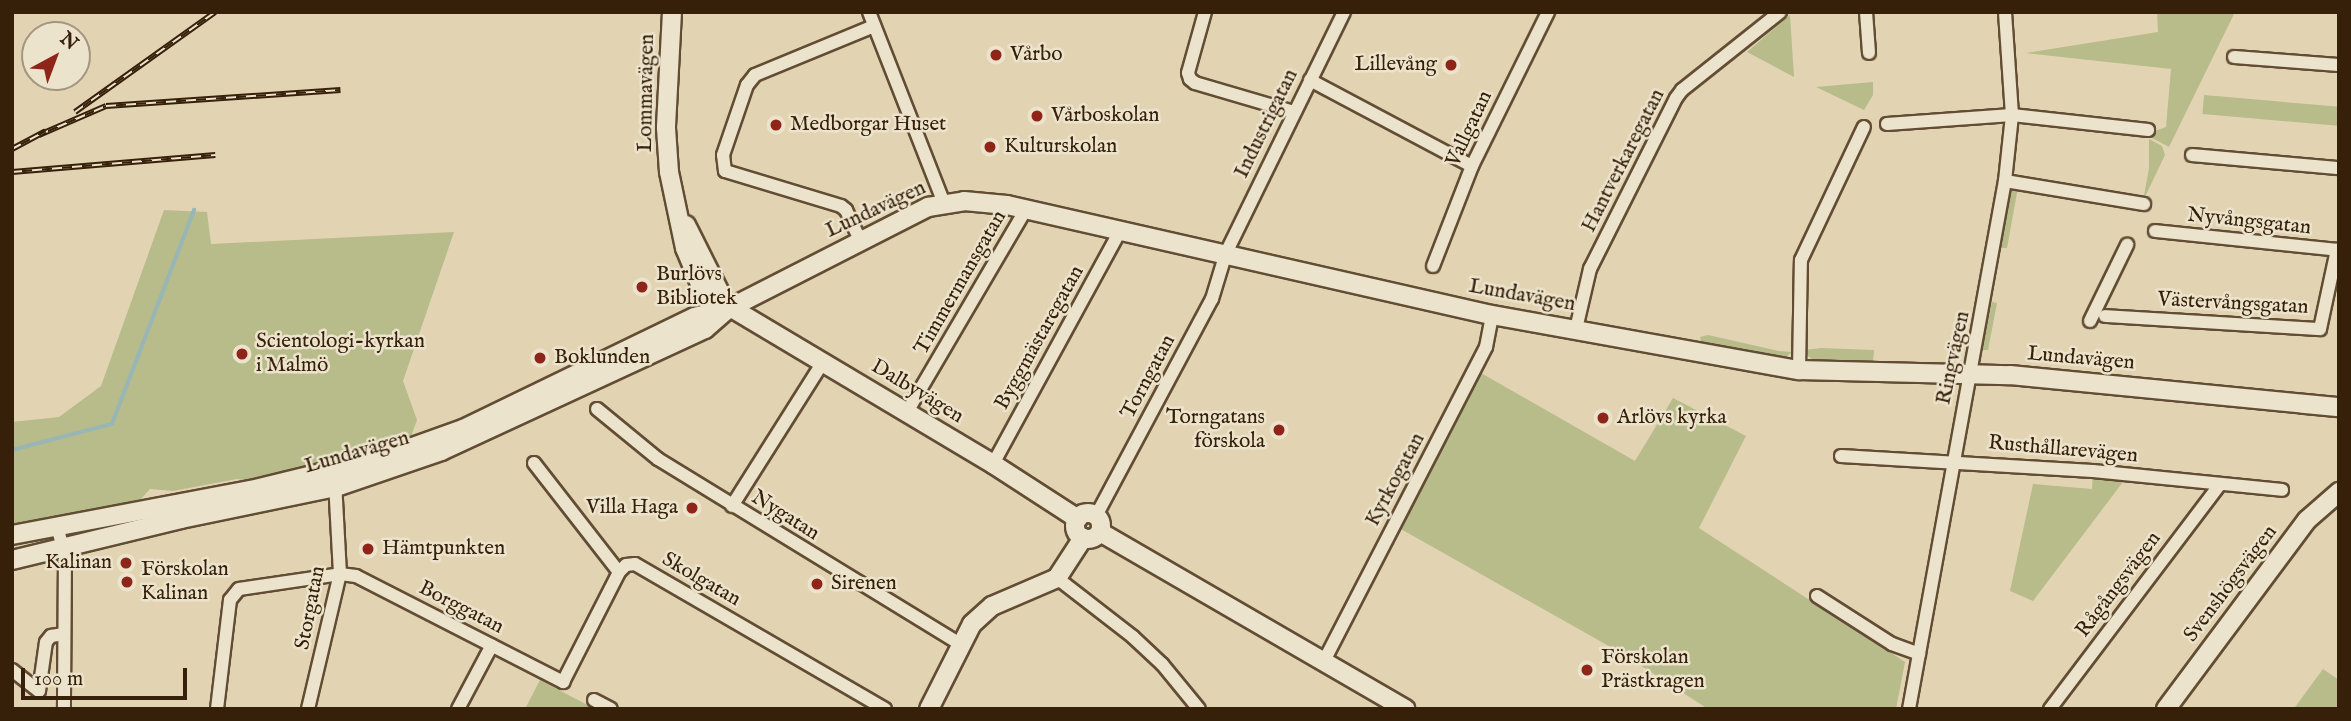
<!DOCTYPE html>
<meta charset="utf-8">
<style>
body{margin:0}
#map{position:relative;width:2351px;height:721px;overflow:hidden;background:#e2d4b2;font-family:"IM FELL English",serif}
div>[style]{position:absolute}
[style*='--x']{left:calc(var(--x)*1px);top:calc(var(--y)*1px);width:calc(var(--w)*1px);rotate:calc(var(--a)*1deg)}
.green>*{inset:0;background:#b7bc8a;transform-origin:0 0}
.stream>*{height:3.5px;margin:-1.75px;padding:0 1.75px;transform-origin:1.75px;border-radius:1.75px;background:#98b6b5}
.roads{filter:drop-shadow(2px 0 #624d34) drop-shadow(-2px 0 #624d34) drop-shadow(0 2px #624d34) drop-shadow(0 -2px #624d34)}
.street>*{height:12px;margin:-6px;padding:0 6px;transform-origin:6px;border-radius:6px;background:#ece3cd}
.secondary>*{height:18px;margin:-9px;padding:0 9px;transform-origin:9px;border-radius:9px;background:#ece3cd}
.secondary>.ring{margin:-9px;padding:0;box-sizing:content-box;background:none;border:18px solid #ece3cd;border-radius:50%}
.rail>*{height:6px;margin-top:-3px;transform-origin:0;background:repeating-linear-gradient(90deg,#ece3cd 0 10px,#37200a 0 20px);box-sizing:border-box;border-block:2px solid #37200a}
.dots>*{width:19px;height:19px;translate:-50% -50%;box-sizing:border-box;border:4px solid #ece3cd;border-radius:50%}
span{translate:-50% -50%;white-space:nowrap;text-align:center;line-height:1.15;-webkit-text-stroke:5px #ece3cd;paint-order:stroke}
.poi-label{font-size:21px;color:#37200a}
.left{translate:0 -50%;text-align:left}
.right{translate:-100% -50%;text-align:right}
.street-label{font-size:21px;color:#37200a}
.frame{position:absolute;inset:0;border:14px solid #37200a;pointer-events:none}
.north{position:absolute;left:21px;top:21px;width:70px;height:70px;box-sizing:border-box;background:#ece3cd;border:2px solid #a4957f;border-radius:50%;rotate:41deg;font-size:19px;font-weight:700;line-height:28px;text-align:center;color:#37200a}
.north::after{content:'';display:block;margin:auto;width:24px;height:32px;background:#8f2418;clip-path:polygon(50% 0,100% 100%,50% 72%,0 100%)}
.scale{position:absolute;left:21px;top:668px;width:166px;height:32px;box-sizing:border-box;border:4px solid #37200a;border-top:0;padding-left:9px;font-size:21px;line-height:24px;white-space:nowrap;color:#37200a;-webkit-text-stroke:5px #ece3cd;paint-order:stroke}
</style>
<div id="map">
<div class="green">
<div style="clip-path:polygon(2157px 12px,2235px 12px,2169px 147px,2152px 138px,2151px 132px,2166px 127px,2171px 69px,2026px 53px,2158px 32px)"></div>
<div style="clip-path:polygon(1790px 15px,1794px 77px,1747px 52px)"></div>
<div style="clip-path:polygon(1873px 82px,1873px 95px,1864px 110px,1816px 87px)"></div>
<div style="left:2204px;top:95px;width:136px;height:19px;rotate:5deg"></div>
<div style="clip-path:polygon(2149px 139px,2162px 146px,2165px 155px,2143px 201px,2149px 168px)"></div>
<div style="clip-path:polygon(2014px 187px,2018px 187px,2007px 248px,2000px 248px,2011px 190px)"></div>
<div style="clip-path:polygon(164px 210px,207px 212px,211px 244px,454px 232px,403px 381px,417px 420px,409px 442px,266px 483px,237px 479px,173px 491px,150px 489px,141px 499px,12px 531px,12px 422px,59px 417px,101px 386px)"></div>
<div style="clip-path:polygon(1992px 302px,1997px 303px,1988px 350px,1982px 350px)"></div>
<div style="clip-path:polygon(1708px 335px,1779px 351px,1792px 352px,1785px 358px,1702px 345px,1700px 337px)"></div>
<div style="clip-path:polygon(1821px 348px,1874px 350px,1873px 362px,1815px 361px,1805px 354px,1804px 350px)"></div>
<div style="clip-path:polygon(1481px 373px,1635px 461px,1673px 398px,1746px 436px,1699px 528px,1905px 662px,1896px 709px,1708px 709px,1623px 654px,1399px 528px)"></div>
<div style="clip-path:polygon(2093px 471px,2129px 474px,2033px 601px,2010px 591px,2033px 484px,2092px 489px)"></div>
<div style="clip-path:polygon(2323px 669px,2339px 680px,2339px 709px,2297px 709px,2295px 707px)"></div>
<div style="clip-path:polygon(540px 680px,595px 709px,525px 709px)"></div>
</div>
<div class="stream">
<div style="--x:12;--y:450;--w:103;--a:-14.6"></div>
<div style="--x:112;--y:424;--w:229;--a:-69"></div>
</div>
<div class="roads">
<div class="street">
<div style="--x:869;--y:12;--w:205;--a:68.6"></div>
<div style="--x:1205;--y:12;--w:63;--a:105.6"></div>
<div style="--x:1188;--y:73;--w:6;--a:72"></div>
<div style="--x:1190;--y:79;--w:6;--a:39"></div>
<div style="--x:1195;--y:83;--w:103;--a:16.3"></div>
<div style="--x:1866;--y:12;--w:41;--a:85.8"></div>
<div style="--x:2234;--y:57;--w:105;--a:4.4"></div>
<div style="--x:1310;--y:80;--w:183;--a:28"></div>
<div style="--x:1887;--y:124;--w:125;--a:-4.1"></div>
<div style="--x:2012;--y:115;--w:137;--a:6.3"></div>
<div style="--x:2192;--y:155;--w:148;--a:5.1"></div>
<div style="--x:2005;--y:181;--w:141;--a:9.4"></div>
<div style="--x:2155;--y:231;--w:185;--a:5.9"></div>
<div style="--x:860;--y:240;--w:33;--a:-115"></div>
<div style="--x:846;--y:210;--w:6;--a:-141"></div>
<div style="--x:841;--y:206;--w:121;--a:-163.2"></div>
<div style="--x:725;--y:171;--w:16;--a:-97"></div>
<div style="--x:723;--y:155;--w:74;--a:-71.1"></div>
<div style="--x:747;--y:85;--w:13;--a:-51"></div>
<div style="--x:755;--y:75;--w:129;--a:-22.4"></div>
<div style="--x:1433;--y:266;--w:107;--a:-68.7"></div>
<div style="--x:1472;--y:166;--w:172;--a:-63.7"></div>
<div style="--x:2105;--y:316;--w:215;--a:3.5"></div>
<div style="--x:2320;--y:329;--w:81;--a:-77.9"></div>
<div style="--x:2090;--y:321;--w:85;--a:-64"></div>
<div style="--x:1576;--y:329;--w:62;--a:-76.9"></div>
<div style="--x:1590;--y:269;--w:191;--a:-63.3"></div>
<div style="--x:1676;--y:98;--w:10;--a:-53"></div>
<div style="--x:1682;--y:90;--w:125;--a:-38.5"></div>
<div style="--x:1799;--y:370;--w:110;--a:-89"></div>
<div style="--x:1801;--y:260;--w:147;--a:-64.7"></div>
<div style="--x:597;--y:409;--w:79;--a:39.3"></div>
<div style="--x:658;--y:459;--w:354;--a:31.5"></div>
<div style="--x:907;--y:412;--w:235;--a:-59.6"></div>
<div style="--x:1841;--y:456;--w:252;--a:3.4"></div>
<div style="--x:2093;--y:471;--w:190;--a:5.7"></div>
<div style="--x:534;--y:463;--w:138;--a:52.1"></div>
<div style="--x:619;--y:572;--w:10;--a:-45"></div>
<div style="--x:626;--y:565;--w:9;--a:-6"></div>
<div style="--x:635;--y:564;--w:289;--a:30.1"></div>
<div style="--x:993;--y:464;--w:268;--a:-61.4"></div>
<div style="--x:732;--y:506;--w:170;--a:-57.7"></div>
<div style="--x:1096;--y:516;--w:246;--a:-61.9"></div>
<div style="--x:1212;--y:299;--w:48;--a:-73.1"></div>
<div style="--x:1226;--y:253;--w:268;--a:-63.9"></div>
<div style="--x:57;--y:526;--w:30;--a:75"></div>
<div style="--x:65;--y:555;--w:154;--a:90.4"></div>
<div style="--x:1057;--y:578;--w:96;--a:37.8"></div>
<div style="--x:1133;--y:637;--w:40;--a:43"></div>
<div style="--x:1162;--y:664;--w:58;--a:50.6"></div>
<div style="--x:1817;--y:596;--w:89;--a:32.6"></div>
<div style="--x:1892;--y:644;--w:29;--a:20"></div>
<div style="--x:1324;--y:661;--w:353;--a:-62.7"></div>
<div style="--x:1486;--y:347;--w:33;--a:-79"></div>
<div style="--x:12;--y:670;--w:34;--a:38"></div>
<div style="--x:39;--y:691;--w:49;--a:-81.9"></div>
<div style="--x:46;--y:642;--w:8;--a:-50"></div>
<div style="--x:51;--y:636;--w:13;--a:-9"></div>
<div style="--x:594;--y:700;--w:19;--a:28"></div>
<div style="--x:217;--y:709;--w:110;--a:-83.2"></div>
<div style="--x:230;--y:600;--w:14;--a:-51"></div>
<div style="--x:239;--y:589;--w:102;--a:-8.4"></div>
<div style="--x:340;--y:574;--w:16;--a:7"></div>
<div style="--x:356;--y:576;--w:233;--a:27.1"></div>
<div style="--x:563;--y:682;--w:123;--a:-63"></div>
<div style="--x:308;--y:709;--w:139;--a:-76.7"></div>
<div style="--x:340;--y:574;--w:92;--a:-93.1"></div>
<div style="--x:458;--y:709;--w:72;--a:-62"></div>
<div style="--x:1909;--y:709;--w:537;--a:-79.7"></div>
<div style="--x:2005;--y:181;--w:66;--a:-83.9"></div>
<div style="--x:2012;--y:115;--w:103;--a:-93.9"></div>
<div style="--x:2050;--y:709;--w:282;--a:-52.9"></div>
</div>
<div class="secondary">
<div style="--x:672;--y:12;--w:116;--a:93"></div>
<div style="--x:666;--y:128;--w:44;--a:86.1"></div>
<div style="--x:669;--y:172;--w:78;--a:78.1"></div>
<div style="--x:685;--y:248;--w:47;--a:67.3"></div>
<div style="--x:703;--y:291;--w:338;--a:30.8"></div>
<div style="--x:993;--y:464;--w:101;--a:32.9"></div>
<div style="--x:686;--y:225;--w:94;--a:63.4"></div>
<div class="ring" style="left:1075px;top:513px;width:8px;height:8px"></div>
<div style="--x:1100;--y:532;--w:353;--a:30.1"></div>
<div style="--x:12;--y:535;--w:243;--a:-10.7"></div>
<div style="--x:251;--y:490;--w:135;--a:-13.7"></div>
<div style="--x:382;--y:458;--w:86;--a:-19.7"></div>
<div style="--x:463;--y:429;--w:258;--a:-25.8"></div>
<div style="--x:695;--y:317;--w:28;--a:-15"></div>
<div style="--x:12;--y:560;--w:174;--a:-13.6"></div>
<div style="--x:181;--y:519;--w:158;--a:-11.7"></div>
<div style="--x:336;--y:487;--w:111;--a:-18.9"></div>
<div style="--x:441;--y:451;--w:291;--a:-24.8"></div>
<div style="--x:705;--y:329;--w:30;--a:-41"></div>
<div style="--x:728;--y:309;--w:225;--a:-27"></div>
<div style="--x:928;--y:207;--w:36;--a:-9"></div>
<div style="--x:964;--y:201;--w:43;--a:5.3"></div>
<div style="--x:1007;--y:205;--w:497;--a:12.8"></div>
<div style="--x:1492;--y:315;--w:312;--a:10.2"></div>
<div style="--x:1799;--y:370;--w:211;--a:1.4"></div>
<div style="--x:2010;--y:375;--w:331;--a:5.6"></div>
<div style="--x:929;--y:709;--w:95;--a:-63.2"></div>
<div style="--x:972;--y:624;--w:27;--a:-42"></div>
<div style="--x:992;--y:606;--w:71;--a:-23.3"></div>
<div style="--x:1057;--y:578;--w:48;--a:-57"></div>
<div style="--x:2166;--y:709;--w:236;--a:-53.3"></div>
<div style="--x:2307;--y:520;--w:43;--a:-41.2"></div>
</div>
</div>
<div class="rail">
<div style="--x:75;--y:112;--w:172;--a:-35.5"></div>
<div style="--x:39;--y:135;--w:73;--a:-23.4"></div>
<div style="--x:106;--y:106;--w:235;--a:-3.9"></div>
<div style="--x:12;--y:149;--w:38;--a:-28"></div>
<div style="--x:12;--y:172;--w:204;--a:-4.8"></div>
</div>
<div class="dots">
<div style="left:996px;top:55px;background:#8f2418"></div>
<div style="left:1451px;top:65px;background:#8f2418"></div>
<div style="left:1037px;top:116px;background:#8f2418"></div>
<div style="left:776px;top:125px;background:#8f2418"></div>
<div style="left:990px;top:147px;background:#8f2418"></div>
<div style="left:642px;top:287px;background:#8f2418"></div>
<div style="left:242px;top:354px;background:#8f2418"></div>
<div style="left:540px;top:358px;background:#8f2418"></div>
<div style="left:1603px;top:418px;background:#8f2418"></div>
<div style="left:1279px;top:430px;background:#8f2418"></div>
<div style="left:692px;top:508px;background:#8f2418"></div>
<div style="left:368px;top:549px;background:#8f2418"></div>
<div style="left:126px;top:563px;background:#8f2418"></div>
<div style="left:127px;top:582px;background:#8f2418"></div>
<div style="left:817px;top:584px;background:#8f2418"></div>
<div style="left:1587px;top:670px;background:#8f2418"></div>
</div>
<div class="poi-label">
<span class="left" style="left:1010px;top:55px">Vårbo</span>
<span class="right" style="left:1437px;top:65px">Lillevång</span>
<span class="left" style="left:1051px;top:116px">Vårboskolan</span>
<span class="left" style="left:790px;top:125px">Medborgar Huset</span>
<span class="left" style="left:1004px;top:147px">Kulturskolan</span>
<span class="left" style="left:656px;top:287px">Burlövs<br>Bibliotek</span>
<span class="left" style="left:256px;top:354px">Scientologi-kyrkan<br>i Malmö</span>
<span class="left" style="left:554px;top:358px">Boklunden</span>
<span class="right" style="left:1265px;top:430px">Torngatans<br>förskola</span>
<span class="left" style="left:1617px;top:418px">Arlövs kyrka</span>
<span class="right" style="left:678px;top:508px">Villa Haga</span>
<span class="left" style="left:382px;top:549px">Hämtpunkten</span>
<span class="right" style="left:112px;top:563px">Kalinan</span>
<span class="left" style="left:141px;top:582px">Förskolan<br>Kalinan</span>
<span class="left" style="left:831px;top:584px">Sirenen</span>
<span class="left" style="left:1601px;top:670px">Förskolan<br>Prästkragen</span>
</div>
<div class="street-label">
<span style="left:647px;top:93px;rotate:-89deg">Lommavägen</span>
<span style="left:1267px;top:124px;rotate:-64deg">Industrigatan</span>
<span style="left:1470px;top:129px;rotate:-65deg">Vallgatan</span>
<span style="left:1624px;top:161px;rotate:-63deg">Hantverkaregatan</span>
<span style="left:876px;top:210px;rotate:-25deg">Lundavägen</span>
<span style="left:2249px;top:222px;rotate:6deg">Nyvångsgatan</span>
<span style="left:961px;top:283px;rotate:-60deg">Timmermansgatan</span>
<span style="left:1522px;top:296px;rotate:10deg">Lundavägen</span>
<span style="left:2233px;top:304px;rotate:3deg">Västervångsgatan</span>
<span style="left:1040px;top:338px;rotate:-61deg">Byggmästaregatan</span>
<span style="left:1954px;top:358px;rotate:-78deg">Ringvägen</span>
<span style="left:2081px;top:359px;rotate:5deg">Lundavägen</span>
<span style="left:1149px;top:377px;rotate:-62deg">Torngatan</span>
<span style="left:917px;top:392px;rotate:31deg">Dalbyvägen</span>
<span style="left:2063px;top:450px;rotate:5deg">Rusthållarevägen</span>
<span style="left:357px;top:453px;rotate:-16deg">Lundavägen</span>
<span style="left:1396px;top:480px;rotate:-62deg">Kyrkogatan</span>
<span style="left:785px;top:516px;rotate:32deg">Nygatan</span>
<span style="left:701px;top:580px;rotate:30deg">Skolgatan</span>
<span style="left:2231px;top:584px;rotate:-53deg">Svenshögsvägen</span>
<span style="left:2119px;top:585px;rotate:-53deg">Rågångsvägen</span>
<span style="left:311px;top:608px;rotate:-79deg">Storgatan</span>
<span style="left:461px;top:608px;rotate:27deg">Borggatan</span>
</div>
<div class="frame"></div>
<div class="north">N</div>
<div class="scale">100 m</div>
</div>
